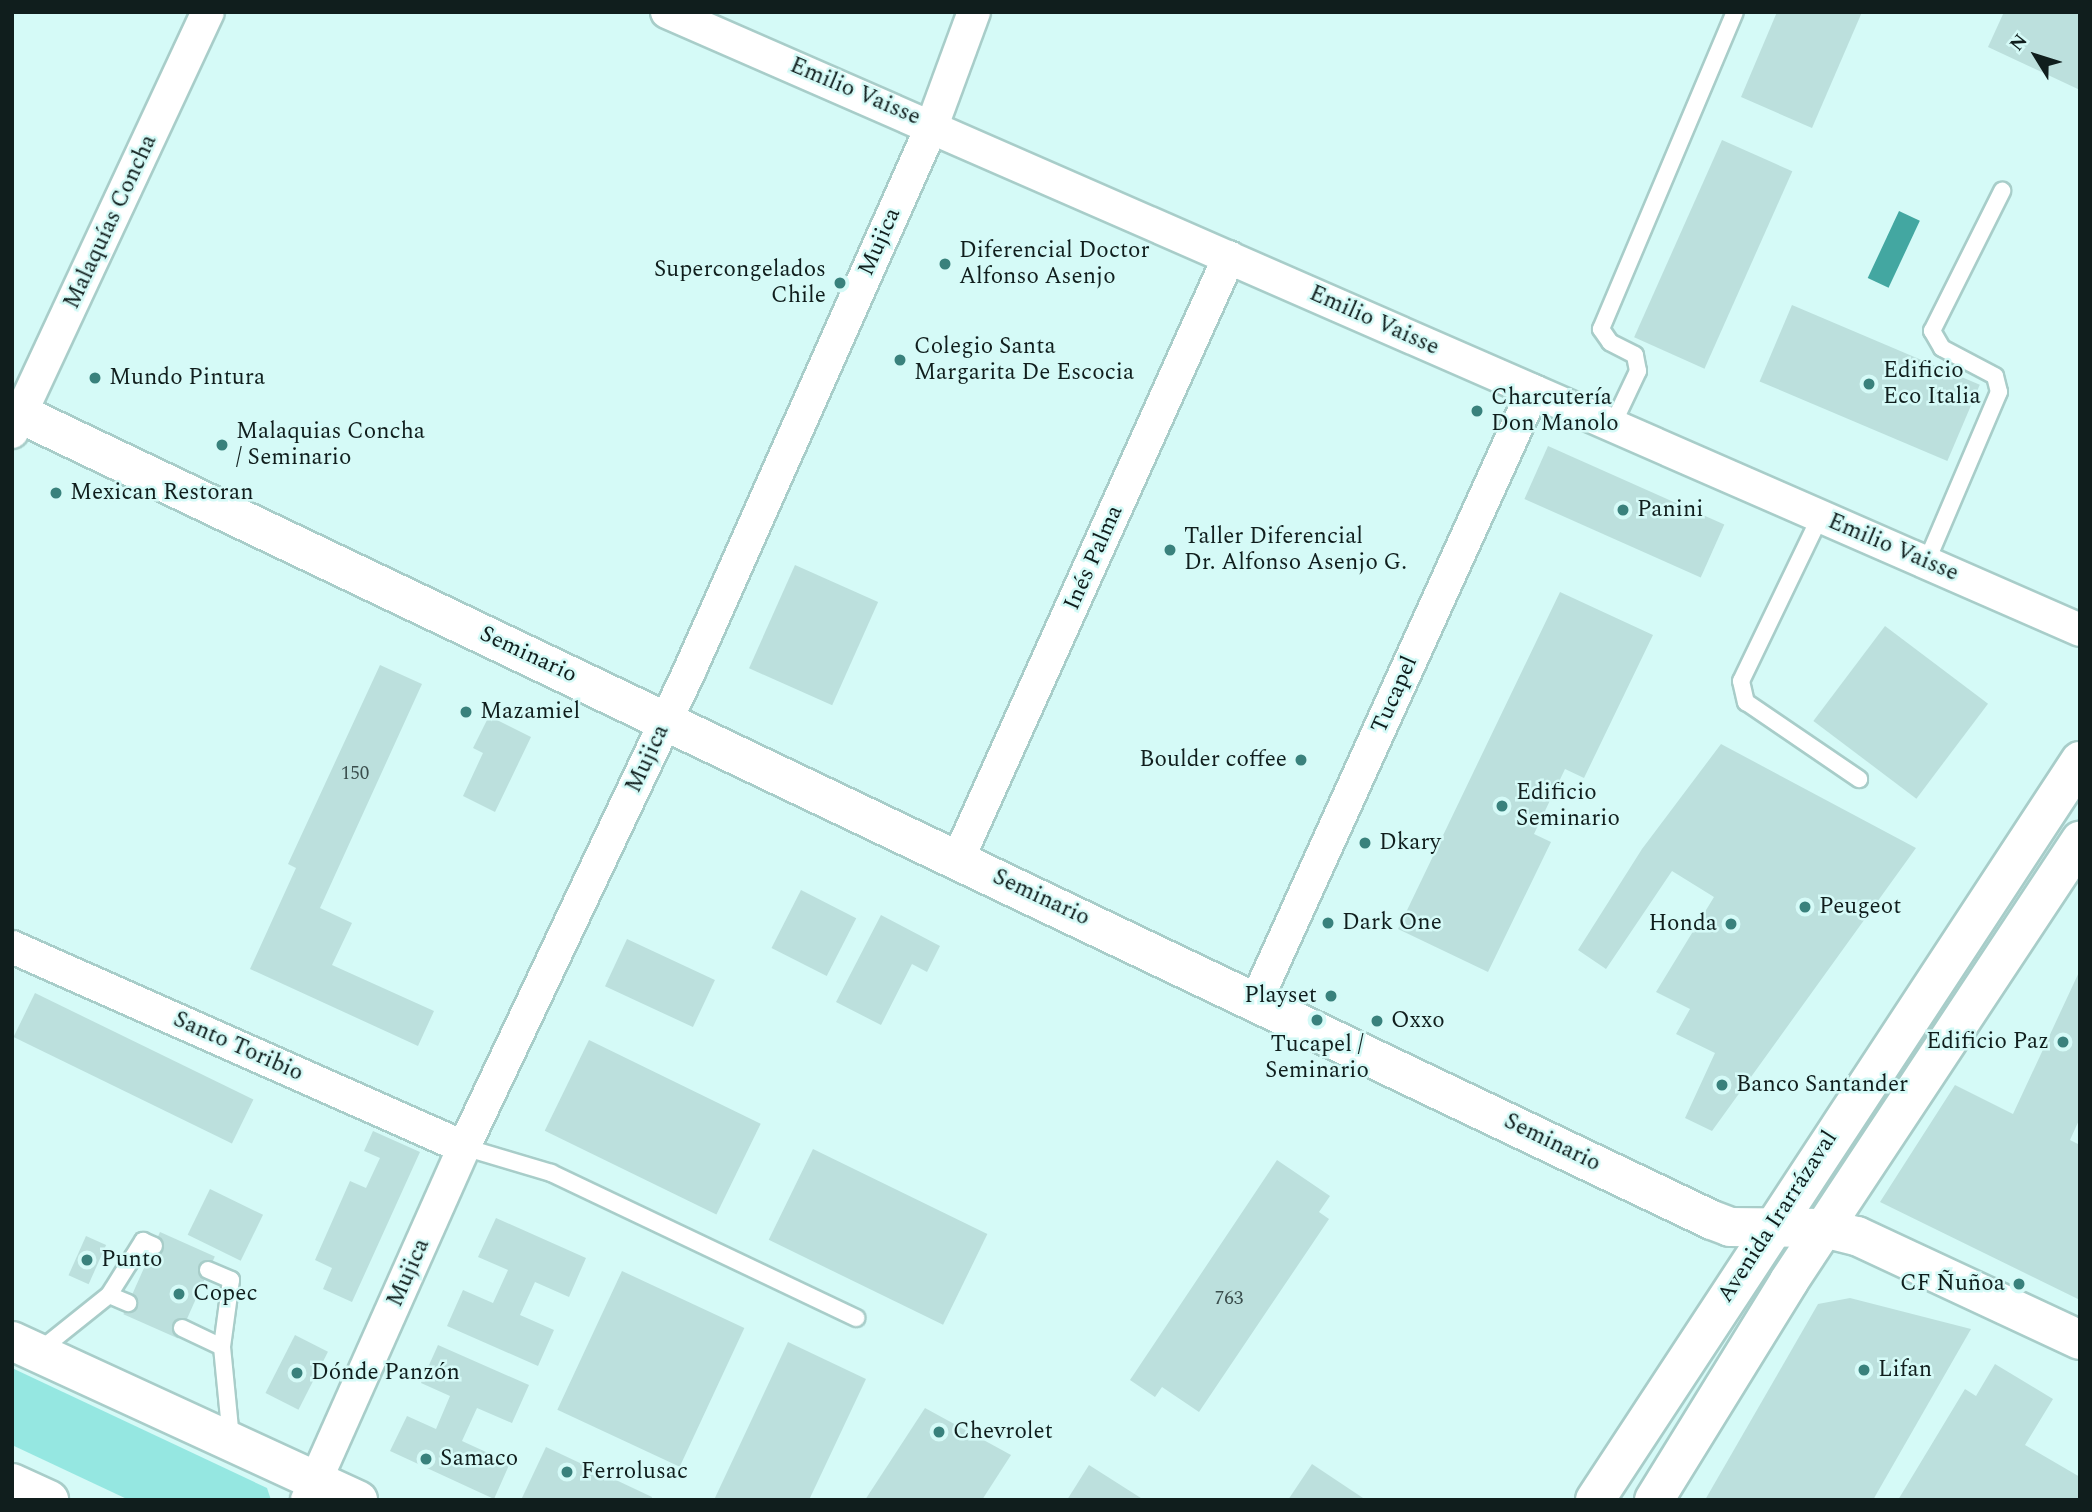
<!DOCTYPE html>
<meta charset="utf-8">
<style>
body{margin:0}
#map{position:relative;width:2092px;height:1512px;overflow:hidden;background:#d5faf7;font-family:Spectral,serif}
div>[style]{position:absolute}
[style*='--x']{left:calc(var(--x)*1px);top:calc(var(--y)*1px);width:calc(var(--w)*1px);rotate:calc(var(--a)*1deg)}
.green>*{inset:0;background:#95e7e1}
.water>*{inset:0;background:#43a7a1;transform-origin:0 0}
.building>*{inset:0;background:#bce0dd;transform-origin:0 0}
.roads{filter:drop-shadow(2px 0 #a8cdc9) drop-shadow(-2px 0 #a8cdc9) drop-shadow(0 2px #a8cdc9) drop-shadow(0 -2px #a8cdc9)}
.lane>*{height:16px;margin:-8px;padding:0 8px;transform-origin:8px;border-radius:8px;background:#fff}
.street>*{height:32px;margin:-16px;padding:0 16px;transform-origin:16px;border-radius:16px;background:#fff}
.secondary>*{height:38px;margin:-19px;padding:0 19px;transform-origin:19px;border-radius:19px;background:#fff}
.primary>*{height:38px;margin:-19px;padding:0 19px;transform-origin:19px;border-radius:19px;background:#fff}
.dots>*{width:19px;height:19px;translate:-50% -50%;box-sizing:border-box;border:4px solid #d5faf7;border-radius:50%}
span{translate:-50% -50%;white-space:nowrap;text-align:center;line-height:1.15;-webkit-text-stroke:5px #d5faf7;paint-order:stroke}
.number-label{font-size:19px;color:#3b4e4d}
.number-label span{-webkit-text-stroke-width:0}
.street-label{font-size:23px;color:#101e1d}
.poi-label{font-size:23px;color:#101e1d}
.left{translate:0 -50%;text-align:left}
.right{translate:-100% -50%;text-align:right}
.frame{position:absolute;inset:0;border:14px solid #101e1d;pointer-events:none}
.north{position:absolute;left:2001px;top:21px;width:70px;height:70px;-webkit-text-stroke:5px #d5faf7;paint-order:stroke;rotate:308deg;font-size:19px;font-weight:700;line-height:28px;text-align:center;color:#101e1d}
.north::after{content:'';display:block;margin:auto;width:24px;height:32px;background:#101e1d;clip-path:polygon(50% 0,100% 100%,50% 72%,0 100%)}
</style>
<div id="map">
<div class="green">
<div style="clip-path:polygon(12px 1368px,267px 1488px,271px 1500px,129px 1500px,12px 1445px)"></div>
</div>
<div class="water">
<div style="left:1899px;top:211px;width:23px;height:74px;rotate:25deg"></div>
</div>
<div class="building">
<div style="clip-path:polygon(1777px 12px,1862px 12px,1812px 128px,1741px 97px)"></div>
<div style="clip-path:polygon(2004px 12px,2080px 12px,2080px 90px,1988px 47px)"></div>
<div style="left:1722px;top:140px;width:77px;height:216px;rotate:24deg"></div>
<div style="left:1792px;top:305px;width:204px;height:83px;rotate:23deg"></div>
<div style="left:1548px;top:446px;width:193px;height:58px;rotate:24deg"></div>
<div style="left:795px;top:565px;width:91px;height:113px;rotate:24deg"></div>
<div style="clip-path:polygon(1560px 592px,1653px 635px,1584px 778px,1565px 769px,1534px 834px,1551px 842px,1488px 972px,1398px 929px)"></div>
<div style="left:1885px;top:626px;width:129px;height:119px;rotate:37deg"></div>
<div style="clip-path:polygon(380px 665px,422px 684px,320px 908px,352px 923px,332px 965px,434px 1011px,418px 1046px,250px 969px,296px 868px,288px 864px)"></div>
<div style="clip-path:polygon(489px 716px,531px 737px,495px 812px,463px 796px,483px 753px,473px 748px)"></div>
<div style="clip-path:polygon(1721px 744px,1916px 848px,1712px 1131px,1685px 1118px,1715px 1053px,1676px 1034px,1690px 1009px,1656px 992px,1714px 897px,1672px 871px,1606px 969px,1578px 950px,1642px 849px)"></div>
<div style="left:801px;top:890px;width:62px;height:65px;rotate:27deg"></div>
<div style="clip-path:polygon(881px 915px,940px 946px,927px 972px,912px 964px,881px 1025px,836px 1002px)"></div>
<div style="left:627px;top:939px;width:97px;height:52px;rotate:25deg"></div>
<div style="clip-path:polygon(2080px 970px,2080px 1118px,2070px 1140px,2080px 1145px,2080px 1300px,1880px 1202px,1955px 1085px,2013px 1114px)"></div>
<div style="left:35px;top:993px;width:243px;height:49px;rotate:26deg"></div>
<div style="left:589px;top:1040px;width:191px;height:101px;rotate:26deg"></div>
<div style="clip-path:polygon(373px 1131px,420px 1152px,352px 1302px,323px 1289px,332px 1268px,315px 1260px,350px 1181px,366px 1188px,380px 1158px,364px 1151px)"></div>
<div style="left:813px;top:1149px;width:194px;height:101px;rotate:26deg"></div>
<div style="clip-path:polygon(1277px 1160px,1330px 1196px,1319px 1212px,1329px 1219px,1199px 1412px,1162px 1387px,1155px 1397px,1130px 1380px)"></div>
<div style="left:210px;top:1189px;width:59px;height:51px;rotate:26deg"></div>
<div style="clip-path:polygon(496px 1218px,586px 1258px,569px 1297px,535px 1282px,520px 1315px,554px 1330px,538px 1366px,447px 1326px,463px 1290px,493px 1303px,508px 1270px,478px 1257px)"></div>
<div style="left:160px;top:1232px;width:60px;height:90px;rotate:24deg"></div>
<div style="left:86px;top:1236px;width:22px;height:43px;rotate:24deg"></div>
<div style="left:622px;top:1271px;width:135px;height:153px;rotate:25deg"></div>
<div style="clip-path:polygon(1850px 1298px,1971px 1329px,1873px 1500px,1705px 1500px,1818px 1304px)"></div>
<div style="left:295px;top:1335px;width:37px;height:65px;rotate:27deg"></div>
<div style="clip-path:polygon(788px 1342px,866px 1379px,809px 1500px,714px 1500px)"></div>
<div style="clip-path:polygon(438px 1345px,529px 1385px,512px 1423px,477px 1408px,462px 1441px,510px 1463px,494px 1499px,390px 1451px,407px 1416px,436px 1429px,450px 1396px,421px 1383px)"></div>
<div style="clip-path:polygon(1995px 1364px,2053px 1399px,2025px 1445px,2080px 1477px,2080px 1500px,1898px 1500px,1965px 1389px,1976px 1396px)"></div>
<div style="clip-path:polygon(925px 1408px,1011px 1455px,982px 1500px,865px 1500px)"></div>
<div style="clip-path:polygon(546px 1447px,652px 1497px,651px 1500px,521px 1500px)"></div>
<div style="clip-path:polygon(1312px 1464px,1366px 1500px,1288px 1500px)"></div>
<div style="clip-path:polygon(1089px 1465px,1144px 1500px,1067px 1500px)"></div>
</div>
<div class="roads">
<div class="lane">
<div style="--x:1612;--y:426;--w:61;--a:-64.7"></div>
<div style="--x:1638;--y:371;--w:16;--a:-101"></div>
<div style="--x:1635;--y:355;--w:28;--a:-153"></div>
<div style="--x:1610;--y:342;--w:16;--a:-125"></div>
<div style="--x:1601;--y:329;--w:344;--a:-67.1"></div>
<div style="--x:1820;--y:517;--w:182;--a:115.7"></div>
<div style="--x:1741;--y:681;--w:22;--a:77"></div>
<div style="--x:1746;--y:702;--w:137;--a:34.3"></div>
<div style="--x:1926;--y:563;--w:186;--a:-66.9"></div>
<div style="--x:1999;--y:392;--w:16;--a:-104"></div>
<div style="--x:1995;--y:376;--w:60;--a:-152.2"></div>
<div style="--x:1942;--y:348;--w:20;--a:-120"></div>
<div style="--x:1932;--y:331;--w:157;--a:-63.4"></div>
<div style="--x:464;--y:1147;--w:91;--a:16.6"></div>
<div style="--x:551;--y:1173;--w:338;--a:25.4"></div>
<div style="--x:208;--y:1270;--w:25;--a:23"></div>
<div style="--x:231;--y:1280;--w:68;--a:97.7"></div>
<div style="--x:222;--y:1347;--w:92;--a:84.4"></div>
<div style="--x:109;--y:1295;--w:21;--a:23"></div>
<div style="--x:182;--y:1328;--w:44;--a:25.4"></div>
<div style="--x:39;--y:1351;--w:90;--a:-38.7"></div>
<div style="--x:109;--y:1295;--w:64;--a:-57.8"></div>
<div style="--x:143;--y:1241;--w:12;--a:24"></div>
</div>
<div class="street">
<div style="--x:667;--y:12;--w:1542;--a:23.62"></div>
<div style="--x:12;--y:432;--w:463;--a:-65"></div>
<div style="--x:958;--y:859;--w:660;--a:-65.76"></div>
<div style="--x:12;--y:947;--w:494;--a:23.9"></div>
<div style="--x:1257;--y:999;--w:668;--a:-65.58"></div>
<div style="--x:307;--y:1500;--w:386;--a:-66"></div>
<div style="--x:464;--y:1147;--w:526;--a:-64.65"></div>
<div style="--x:689;--y:672;--w:598;--a:-66.01"></div>
<div style="--x:932;--y:126;--w:121;--a:-69.8"></div>
</div>
<div class="secondary">
<div style="--x:12;--y:410;--w:1883;--a:25.48"></div>
<div style="--x:1712;--y:1220;--w:19;--a:21"></div>
<div style="--x:1730;--y:1227;--w:94;--a:0.6"></div>
<div style="--x:1824;--y:1228;--w:34;--a:14"></div>
<div style="--x:1857;--y:1236;--w:246;--a:25"></div>
<div style="--x:12;--y:1341;--w:381;--a:24.7"></div>
<div style="--x:12;--y:1483;--w:41;--a:24.7"></div>
</div>
<div class="primary">
<div style="--x:1595;--y:1500;--w:884;--a:-56.72"></div>
<div style="--x:1654;--y:1500;--w:257;--a:-58.3"></div>
<div style="--x:1789;--y:1281;--w:528;--a:-56.52"></div>
</div>
</div>
<div class="dots">
<div style="left:945px;top:264px;background:#39817c"></div>
<div style="left:840px;top:283px;background:#39817c"></div>
<div style="left:900px;top:360px;background:#39817c"></div>
<div style="left:95px;top:378px;background:#39817c"></div>
<div style="left:1869px;top:384px;background:#39817c"></div>
<div style="left:1477px;top:411px;background:#39817c"></div>
<div style="left:222px;top:445px;background:#39817c"></div>
<div style="left:56px;top:493px;background:#39817c"></div>
<div style="left:1623px;top:510px;background:#39817c"></div>
<div style="left:1170px;top:550px;background:#39817c"></div>
<div style="left:466px;top:712px;background:#39817c"></div>
<div style="left:1301px;top:760px;background:#39817c"></div>
<div style="left:1502px;top:806px;background:#39817c"></div>
<div style="left:1365px;top:843px;background:#39817c"></div>
<div style="left:1805px;top:907px;background:#39817c"></div>
<div style="left:1328px;top:923px;background:#39817c"></div>
<div style="left:1731px;top:924px;background:#39817c"></div>
<div style="left:1331px;top:996px;background:#39817c"></div>
<div style="left:1317px;top:1020px;background:#39817c"></div>
<div style="left:1377px;top:1021px;background:#39817c"></div>
<div style="left:2063px;top:1042px;background:#39817c"></div>
<div style="left:1722px;top:1085px;background:#39817c"></div>
<div style="left:87px;top:1260px;background:#39817c"></div>
<div style="left:2019px;top:1284px;background:#39817c"></div>
<div style="left:179px;top:1294px;background:#39817c"></div>
<div style="left:1864px;top:1370px;background:#39817c"></div>
<div style="left:297px;top:1373px;background:#39817c"></div>
<div style="left:939px;top:1432px;background:#39817c"></div>
<div style="left:426px;top:1459px;background:#39817c"></div>
<div style="left:567px;top:1472px;background:#39817c"></div>
</div>
<div class="number-label">
<span style="left:355px;top:774px">150</span>
<span style="left:1229px;top:1299px">763</span>
</div>
<div class="street-label">
<span style="left:855px;top:92px;rotate:23deg">Emilio Vaisse</span>
<span style="left:111px;top:222px;rotate:-65deg">Malaquías Concha</span>
<span style="left:880px;top:242px;rotate:-66deg">Mujica</span>
<span style="left:1374px;top:321px;rotate:24deg">Emilio Vaisse</span>
<span style="left:1893px;top:548px;rotate:23deg">Emilio Vaisse</span>
<span style="left:1094px;top:558px;rotate:-66deg">Inés Palma</span>
<span style="left:528px;top:655px;rotate:25deg">Seminario</span>
<span style="left:1395px;top:695px;rotate:-66deg">Tucapel</span>
<span style="left:648px;top:759px;rotate:-65deg">Mujica</span>
<span style="left:1041px;top:898px;rotate:25deg">Seminario</span>
<span style="left:238px;top:1047px;rotate:24deg">Santo Toribio</span>
<span style="left:1552px;top:1143px;rotate:26deg">Seminario</span>
<span style="left:1778px;top:1217px;rotate:-57deg">Avenida Irarrázaval</span>
<span style="left:409px;top:1273px;rotate:-66deg">Mujica</span>
</div>
<div class="poi-label">
<span class="left" style="left:959px;top:264px">Diferencial Doctor<br>Alfonso Asenjo</span>
<span class="right" style="left:826px;top:283px">Supercongelados<br>Chile</span>
<span class="left" style="left:914px;top:360px">Colegio Santa<br>Margarita De Escocia</span>
<span class="left" style="left:1883px;top:384px">Edificio<br>Eco Italia</span>
<span class="left" style="left:109px;top:378px">Mundo Pintura</span>
<span class="left" style="left:1491px;top:411px">Charcutería<br>Don Manolo</span>
<span class="left" style="left:236px;top:445px">Malaquias Concha<br>/ Seminario</span>
<span class="left" style="left:70px;top:493px">Mexican Restoran</span>
<span class="left" style="left:1637px;top:510px">Panini</span>
<span class="left" style="left:1184px;top:550px">Taller Diferencial<br>Dr. Alfonso Asenjo G.</span>
<span class="left" style="left:480px;top:712px">Mazamiel</span>
<span class="right" style="left:1287px;top:760px">Boulder coffee</span>
<span class="left" style="left:1516px;top:806px">Edificio<br>Seminario</span>
<span class="left" style="left:1379px;top:843px">Dkary</span>
<span class="left" style="left:1819px;top:907px">Peugeot</span>
<span class="left" style="left:1342px;top:923px">Dark One</span>
<span class="right" style="left:1717px;top:924px">Honda</span>
<span class="right" style="left:1317px;top:996px">Playset</span>
<span class="left" style="left:1391px;top:1021px">Oxxo</span>
<span class="right" style="left:2049px;top:1042px">Edificio Paz</span>
<span style="left:1317px;top:1058px">Tucapel /<br>Seminario</span>
<span class="left" style="left:1736px;top:1085px">Banco Santander</span>
<span class="left" style="left:101px;top:1260px">Punto</span>
<span class="right" style="left:2005px;top:1284px">CF Ñuñoa</span>
<span class="left" style="left:193px;top:1294px">Copec</span>
<span class="left" style="left:1878px;top:1370px">Lifan</span>
<span class="left" style="left:311px;top:1373px">Dónde Panzón</span>
<span class="left" style="left:953px;top:1432px">Chevrolet</span>
<span class="left" style="left:440px;top:1459px">Samaco</span>
<span class="left" style="left:581px;top:1472px">Ferrolusac</span>
</div>
<div class="frame"></div>
<div class="north">N</div>
</div>
